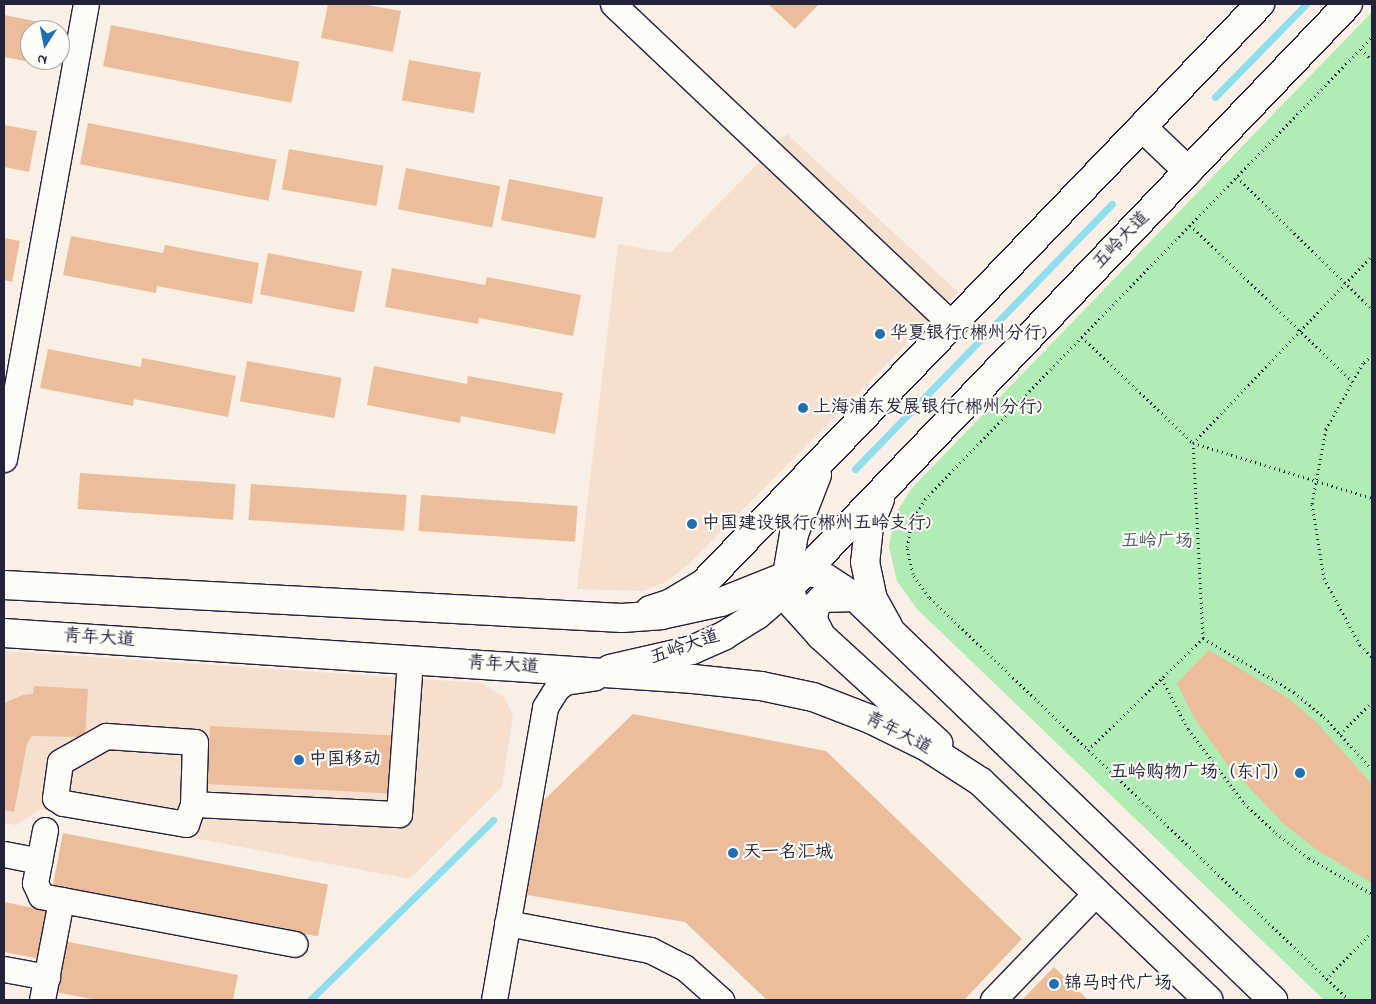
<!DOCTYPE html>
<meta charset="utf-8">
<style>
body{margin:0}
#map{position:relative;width:1376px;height:1004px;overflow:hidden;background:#f9efe5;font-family:"Indie Flower","LXGW WenKai TC",sans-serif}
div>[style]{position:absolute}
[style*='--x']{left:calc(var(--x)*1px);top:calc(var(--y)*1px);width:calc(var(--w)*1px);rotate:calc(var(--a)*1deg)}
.built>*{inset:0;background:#f5e0cf}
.green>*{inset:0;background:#afedb5}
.stream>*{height:7px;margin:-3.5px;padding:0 3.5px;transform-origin:3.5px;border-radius:3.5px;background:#90deee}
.building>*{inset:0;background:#ebbd9b;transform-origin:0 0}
.path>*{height:3px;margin-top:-1.5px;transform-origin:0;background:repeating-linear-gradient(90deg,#22223b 0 1px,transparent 0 5px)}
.roads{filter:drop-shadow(1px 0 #22223b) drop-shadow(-1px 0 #22223b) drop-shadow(0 1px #22223b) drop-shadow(0 -1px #22223b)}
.minor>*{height:25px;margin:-12.5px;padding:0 12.5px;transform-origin:12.5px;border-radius:12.5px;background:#fdfcf7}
.major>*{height:28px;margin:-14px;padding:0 14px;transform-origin:14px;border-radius:14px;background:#fdfcf7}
.highway>*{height:28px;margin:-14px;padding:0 14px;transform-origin:14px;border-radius:14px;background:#fdfcf7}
.dots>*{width:14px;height:14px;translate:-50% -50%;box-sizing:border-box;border:2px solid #fdfcf7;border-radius:50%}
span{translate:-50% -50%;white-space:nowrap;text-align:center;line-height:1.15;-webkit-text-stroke:4.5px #fdfcf7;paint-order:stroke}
.street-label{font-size:18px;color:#22223b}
.poi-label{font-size:18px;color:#22223b}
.left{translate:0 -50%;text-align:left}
.right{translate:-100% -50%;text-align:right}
.park-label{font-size:18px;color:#4c5f60}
.frame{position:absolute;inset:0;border:5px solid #22223b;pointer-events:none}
.north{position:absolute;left:20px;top:20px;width:50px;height:50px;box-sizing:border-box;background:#fdfcf7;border:1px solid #a5a5ac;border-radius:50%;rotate:191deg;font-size:14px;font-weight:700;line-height:20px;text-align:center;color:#22223b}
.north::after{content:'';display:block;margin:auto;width:18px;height:22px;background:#1f6fb2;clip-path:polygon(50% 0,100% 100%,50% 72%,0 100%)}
</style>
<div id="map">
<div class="built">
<div style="clip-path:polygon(787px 134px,958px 292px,687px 566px,666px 582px,642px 591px,577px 589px,618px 244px,670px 253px)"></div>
<div style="clip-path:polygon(4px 651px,482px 683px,505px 698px,513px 716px,502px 787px,410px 879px,41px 809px,16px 825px,4px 823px)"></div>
</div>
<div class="green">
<div style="clip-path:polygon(1372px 12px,1372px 1000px,1324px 1000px,917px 609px,897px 581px,889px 547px,895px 515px,912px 488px)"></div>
</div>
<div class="stream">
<div style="--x:1215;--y:97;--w:130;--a:-45.6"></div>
<div style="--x:855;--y:469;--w:369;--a:-45.9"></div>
<div style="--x:310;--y:1000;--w:257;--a:-44.5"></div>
</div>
<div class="building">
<div style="clip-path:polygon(328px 4px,361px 4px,401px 11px,393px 52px,321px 38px)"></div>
<div style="clip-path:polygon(768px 4px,819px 4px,795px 29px)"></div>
<div style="clip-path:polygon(4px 15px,59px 26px,58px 30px,30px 30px,30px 60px,52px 60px,51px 66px,4px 57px)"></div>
<div style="left:111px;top:25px;width:192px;height:42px;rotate:11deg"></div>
<div style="left:409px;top:60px;width:73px;height:41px;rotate:10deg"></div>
<div style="left:88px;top:123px;width:192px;height:42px;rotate:11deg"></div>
<div style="clip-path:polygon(4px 125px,37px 131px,29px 172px,4px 167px)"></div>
<div style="left:289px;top:149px;width:96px;height:41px;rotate:10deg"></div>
<div style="left:406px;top:168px;width:96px;height:42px;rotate:11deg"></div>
<div style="left:509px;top:179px;width:96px;height:42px;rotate:11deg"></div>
<div style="clip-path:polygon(71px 236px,163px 253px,165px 245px,259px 263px,252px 304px,157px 286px,156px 293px,63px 275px)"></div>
<div style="clip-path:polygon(4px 238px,20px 241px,12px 282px,4px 280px)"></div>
<div style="left:268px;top:253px;width:96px;height:42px;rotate:11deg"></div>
<div style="clip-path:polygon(392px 268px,485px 285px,487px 277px,581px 295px,573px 336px,479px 318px,478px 324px,385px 307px)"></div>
<div style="clip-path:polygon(48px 349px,141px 367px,142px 358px,236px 376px,228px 417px,134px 399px,133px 406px,40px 388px)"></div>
<div style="left:247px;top:361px;width:96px;height:41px;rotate:10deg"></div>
<div style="clip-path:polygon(374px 366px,467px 384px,468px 376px,563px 393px,555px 434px,461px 416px,460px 423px,367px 405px)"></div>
<div style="left:80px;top:473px;width:156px;height:36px;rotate:4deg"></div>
<div style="left:251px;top:484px;width:156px;height:36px;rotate:4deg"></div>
<div style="left:421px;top:495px;width:157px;height:36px;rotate:4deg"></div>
<div style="clip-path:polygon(1209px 650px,1288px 698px,1317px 723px,1372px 784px,1372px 883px,1317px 850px,1284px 824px,1226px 763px,1193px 716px,1177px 683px)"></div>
<div style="clip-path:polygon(34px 686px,88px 689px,85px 737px,32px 736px,27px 744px,14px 812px,4px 810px,4px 703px,23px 695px,33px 694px)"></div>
<div style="clip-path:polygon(633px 714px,826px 751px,1022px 939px,964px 1000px,767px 1000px,685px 922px,527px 895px,543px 801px)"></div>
<div style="left:210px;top:726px;width:183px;height:58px;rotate:3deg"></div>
<div style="left:63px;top:833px;width:270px;height:53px;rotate:11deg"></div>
<div style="clip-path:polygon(4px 902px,49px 911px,40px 959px,4px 952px)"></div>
<div style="clip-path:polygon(64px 941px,238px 975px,233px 1000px,97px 1000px,55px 992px)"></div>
<div style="clip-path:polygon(1054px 967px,1088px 1000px,1022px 1000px)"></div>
</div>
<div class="path">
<div style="--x:1361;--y:49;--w:16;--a:45"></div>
<div style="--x:1237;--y:177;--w:189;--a:44.4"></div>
<div style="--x:1190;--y:225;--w:226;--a:43.9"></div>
<div style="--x:1082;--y:337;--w:153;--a:43.7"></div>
<div style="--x:1193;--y:443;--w:187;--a:17.1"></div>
<div style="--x:1372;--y:355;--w:12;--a:138"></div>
<div style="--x:1363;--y:363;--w:76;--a:119.3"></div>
<div style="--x:1326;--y:429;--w:76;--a:100.6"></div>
<div style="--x:1312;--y:504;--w:75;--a:80.8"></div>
<div style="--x:1324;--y:578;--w:76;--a:61.8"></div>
<div style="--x:1360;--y:645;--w:17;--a:45"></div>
<div style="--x:1203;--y:638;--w:106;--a:30.7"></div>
<div style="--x:1294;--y:692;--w:39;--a:40"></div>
<div style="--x:1324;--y:717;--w:71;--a:47.3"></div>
<div style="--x:1162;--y:679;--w:56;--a:62.5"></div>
<div style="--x:1188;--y:729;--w:93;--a:52.9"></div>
<div style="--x:1244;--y:803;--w:44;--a:43.2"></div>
<div style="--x:1276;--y:833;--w:41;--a:37.1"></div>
<div style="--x:1309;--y:858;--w:73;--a:29.7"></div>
<div style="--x:1340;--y:734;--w:45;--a:-45"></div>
<div style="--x:1088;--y:750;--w:161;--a:-44.2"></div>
<div style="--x:1203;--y:638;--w:195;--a:-92.9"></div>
<div style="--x:1193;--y:443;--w:259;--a:-46.3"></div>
<div style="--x:1326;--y:979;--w:66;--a:-45.6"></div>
<div style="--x:1349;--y:1000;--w:582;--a:-136.18"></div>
<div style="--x:929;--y:597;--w:28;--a:-125"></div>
<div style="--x:913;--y:574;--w:28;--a:-103"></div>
<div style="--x:907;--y:547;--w:26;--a:-79"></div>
<div style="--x:912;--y:521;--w:26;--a:-59"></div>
<div style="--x:925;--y:499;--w:643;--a:-45.95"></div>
</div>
<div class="roads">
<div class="minor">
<div style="--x:613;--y:4;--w:468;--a:43.4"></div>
<div style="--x:4;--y:459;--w:462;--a:-79.8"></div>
<div style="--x:106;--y:736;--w:89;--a:3.9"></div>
<div style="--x:195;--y:742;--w:62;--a:91.8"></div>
<div style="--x:193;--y:804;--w:21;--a:109"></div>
<div style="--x:186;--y:824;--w:125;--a:-170.3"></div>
<div style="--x:63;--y:803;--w:9;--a:-148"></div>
<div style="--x:55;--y:798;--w:36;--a:-82"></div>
<div style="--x:60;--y:762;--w:53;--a:-29.5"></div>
<div style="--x:193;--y:804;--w:206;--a:2.8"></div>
<div style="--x:399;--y:814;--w:154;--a:-85.9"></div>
<div style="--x:45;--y:830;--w:54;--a:100.7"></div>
<div style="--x:35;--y:883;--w:14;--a:65"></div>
<div style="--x:41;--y:896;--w:258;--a:10.7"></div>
<div style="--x:4;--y:854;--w:36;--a:11"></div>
<div style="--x:507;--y:923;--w:146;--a:10.7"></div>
<div style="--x:650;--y:950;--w:38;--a:27"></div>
<div style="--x:684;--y:967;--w:50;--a:41.7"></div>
<div style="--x:4;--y:969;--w:44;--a:10.5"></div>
<div style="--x:42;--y:1000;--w:102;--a:-79.2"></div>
<div style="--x:494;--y:1000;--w:297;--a:-80.1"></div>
<div style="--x:545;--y:707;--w:22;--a:-58"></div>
<div style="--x:557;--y:688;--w:10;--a:-37"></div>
<div style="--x:565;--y:682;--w:30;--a:-9"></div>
<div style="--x:993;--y:1000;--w:149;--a:-46.1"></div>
</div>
<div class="major">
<div style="--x:1142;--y:127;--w:64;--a:43.7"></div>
<div style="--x:817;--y:475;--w:63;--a:111.3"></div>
<div style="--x:794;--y:534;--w:42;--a:99.7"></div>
<div style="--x:787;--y:575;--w:32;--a:77"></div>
<div style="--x:794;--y:606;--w:40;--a:48"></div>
<div style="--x:880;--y:499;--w:29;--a:112"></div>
<div style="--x:869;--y:526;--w:36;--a:96"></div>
<div style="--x:865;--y:562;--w:38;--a:78"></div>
<div style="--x:873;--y:599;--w:31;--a:61"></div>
<div style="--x:650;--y:610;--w:22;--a:-18"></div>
<div style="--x:671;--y:603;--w:39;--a:-31"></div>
<div style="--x:704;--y:583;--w:803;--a:-46.16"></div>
<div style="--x:610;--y:669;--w:84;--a:-13"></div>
<div style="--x:692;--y:650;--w:36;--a:-24"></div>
<div style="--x:725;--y:635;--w:38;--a:-32"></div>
<div style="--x:757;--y:615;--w:42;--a:-40.2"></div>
<div style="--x:789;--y:588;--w:808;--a:-46.25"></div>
</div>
<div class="highway">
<div style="--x:4;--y:585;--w:619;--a:3.06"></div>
<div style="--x:622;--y:618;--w:39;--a:-4"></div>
<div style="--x:661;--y:615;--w:61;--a:-12.2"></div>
<div style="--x:721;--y:602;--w:81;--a:-21.8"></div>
<div style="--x:796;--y:572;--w:22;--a:3"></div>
<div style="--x:818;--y:573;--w:44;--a:33"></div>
<div style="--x:855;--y:597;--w:581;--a:43.95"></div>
<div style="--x:855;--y:597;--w:32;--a:178"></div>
<div style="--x:823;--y:598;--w:11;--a:135"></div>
<div style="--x:815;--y:606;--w:14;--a:98"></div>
<div style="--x:813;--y:620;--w:18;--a:63"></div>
<div style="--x:821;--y:636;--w:159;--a:42.4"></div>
<div style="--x:4;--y:633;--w:691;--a:3.82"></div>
<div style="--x:693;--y:679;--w:68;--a:5.9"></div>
<div style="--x:761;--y:686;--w:53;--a:11.9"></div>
<div style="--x:813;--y:697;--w:61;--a:21.1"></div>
<div style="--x:870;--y:719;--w:64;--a:26.2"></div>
<div style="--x:927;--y:747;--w:64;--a:32.9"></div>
<div style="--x:981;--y:782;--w:315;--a:43.8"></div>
</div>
</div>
<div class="dots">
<div style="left:880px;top:334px;background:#1f6fb2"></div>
<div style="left:803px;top:408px;background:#1f6fb2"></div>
<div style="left:692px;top:524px;background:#1f6fb2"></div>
<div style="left:299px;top:760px;background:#1f6fb2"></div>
<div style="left:1300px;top:773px;background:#1f6fb2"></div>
<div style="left:733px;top:853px;background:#1f6fb2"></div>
<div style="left:1054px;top:984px;background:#1f6fb2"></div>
</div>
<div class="street-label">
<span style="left:1122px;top:241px;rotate:-46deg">五岭大道</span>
<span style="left:99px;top:639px;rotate:4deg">青年大道</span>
<span style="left:685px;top:648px;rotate:-19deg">五岭大道</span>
<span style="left:503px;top:666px;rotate:4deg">青年大道</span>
<span style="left:898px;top:734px;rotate:27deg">青年大道</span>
</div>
<div class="poi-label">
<span class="left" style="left:890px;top:334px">华夏银行(郴州分行)</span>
<span class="left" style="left:813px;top:408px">上海浦东发展银行(郴州分行)</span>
<span class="left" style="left:702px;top:524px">中国建设银行(郴州五岭支行)</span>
<span class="left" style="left:309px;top:760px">中国移动</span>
<span class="right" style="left:1290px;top:773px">五岭购物广场（东门）</span>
<span class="left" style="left:743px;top:853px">天一名汇城</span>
<span class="left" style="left:1064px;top:984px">锦马时代广场</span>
</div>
<div class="park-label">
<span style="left:1157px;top:542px">五岭广场</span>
</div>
<div class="frame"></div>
<div class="north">N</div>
</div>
